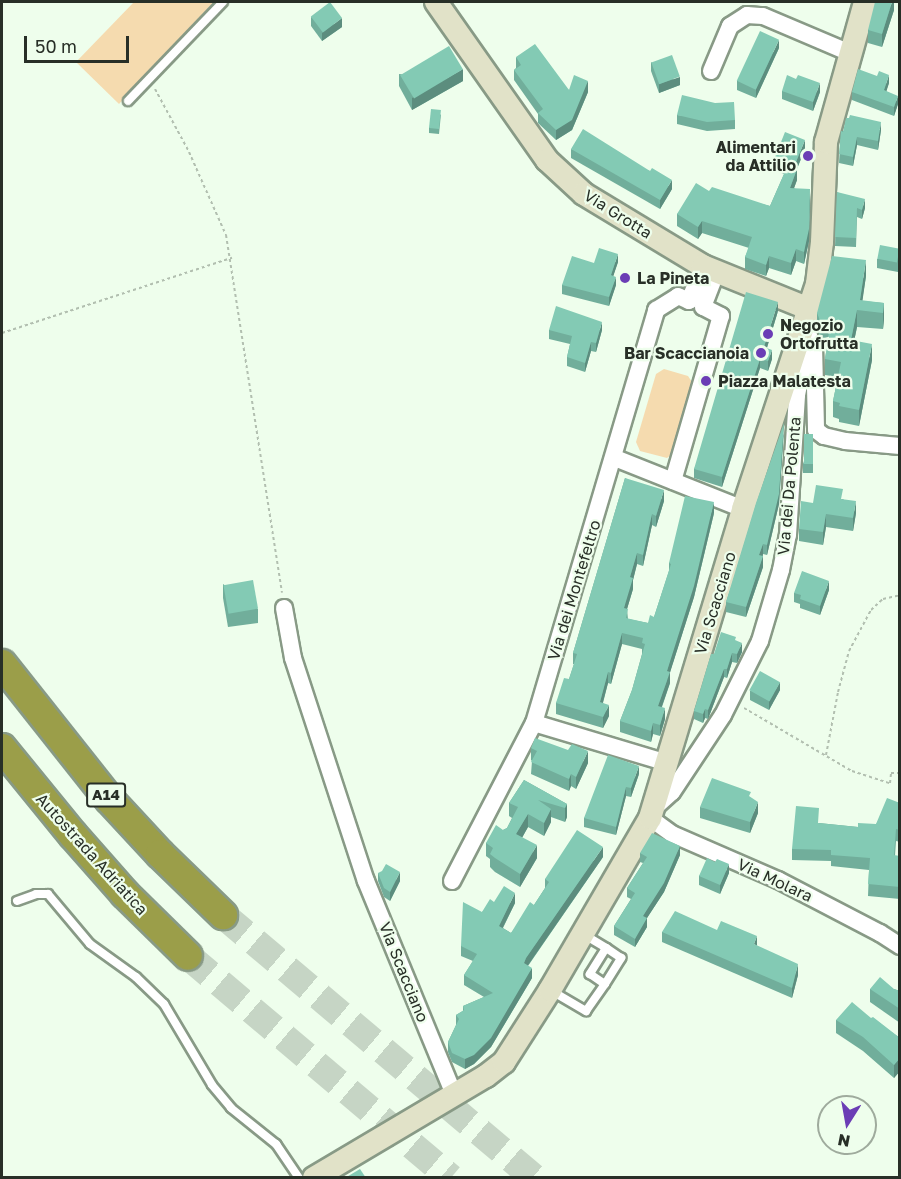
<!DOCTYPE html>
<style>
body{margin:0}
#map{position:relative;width:901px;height:1179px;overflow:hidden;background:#eefeec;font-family:"Golos Text",sans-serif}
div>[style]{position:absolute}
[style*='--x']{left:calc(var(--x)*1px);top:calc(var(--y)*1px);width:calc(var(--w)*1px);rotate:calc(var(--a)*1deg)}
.green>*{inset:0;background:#f5dbaf}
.highway-tunnel>*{height:28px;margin-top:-14px;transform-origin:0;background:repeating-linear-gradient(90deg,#c6d5c5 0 28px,transparent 0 42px)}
.path>*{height:2px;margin-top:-1px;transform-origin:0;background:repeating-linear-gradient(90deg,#b2bfb0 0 3px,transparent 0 6px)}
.roads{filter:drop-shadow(2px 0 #889a86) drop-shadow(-2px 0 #889a86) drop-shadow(0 2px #889a86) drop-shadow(0 -2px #889a86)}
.lane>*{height:8px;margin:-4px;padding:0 4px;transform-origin:4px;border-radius:4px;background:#fff}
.street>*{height:16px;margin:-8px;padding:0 8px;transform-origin:8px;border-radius:8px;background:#fff}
.secondary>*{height:22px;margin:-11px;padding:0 11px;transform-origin:11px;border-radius:11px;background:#e1e2c8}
.highway>*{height:28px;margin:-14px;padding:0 14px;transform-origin:14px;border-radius:14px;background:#9b9e49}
.wall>*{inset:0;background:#71ae9b}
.shaded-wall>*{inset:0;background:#5c8d7e}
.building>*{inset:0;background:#83cab4;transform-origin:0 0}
.dots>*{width:16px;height:16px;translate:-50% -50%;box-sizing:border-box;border:3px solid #eefeec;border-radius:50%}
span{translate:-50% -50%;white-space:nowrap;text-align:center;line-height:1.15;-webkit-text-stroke:4.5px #eefeec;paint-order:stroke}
.shield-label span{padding:2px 4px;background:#eefeec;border:2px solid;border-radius:4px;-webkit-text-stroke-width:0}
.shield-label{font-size:15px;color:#282f27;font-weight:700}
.poi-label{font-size:16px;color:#282f27;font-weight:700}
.right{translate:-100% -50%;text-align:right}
.left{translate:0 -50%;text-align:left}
.street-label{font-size:16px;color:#282f27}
.frame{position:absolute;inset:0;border:3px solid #282f27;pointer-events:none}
.north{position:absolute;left:817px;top:1095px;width:60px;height:60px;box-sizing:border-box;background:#eefeec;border:2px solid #9fab9d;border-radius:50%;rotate:191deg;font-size:16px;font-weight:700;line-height:24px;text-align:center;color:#282f27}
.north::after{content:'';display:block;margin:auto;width:21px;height:27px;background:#6b3db5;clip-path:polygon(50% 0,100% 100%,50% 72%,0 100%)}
.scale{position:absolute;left:24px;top:36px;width:105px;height:27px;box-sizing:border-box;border:3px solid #282f27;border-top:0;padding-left:8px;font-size:18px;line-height:21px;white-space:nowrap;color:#282f27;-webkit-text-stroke:4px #eefeec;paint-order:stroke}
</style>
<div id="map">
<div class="green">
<div style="clip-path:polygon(134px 2px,214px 2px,119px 104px,76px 62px)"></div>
<div style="clip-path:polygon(664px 369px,688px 376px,694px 385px,676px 451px,667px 458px,640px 451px,636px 442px,656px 374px)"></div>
</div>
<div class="highway-tunnel">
<div style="--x:223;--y:915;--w:407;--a:40.2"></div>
<div style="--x:188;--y:956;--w:344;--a:40.2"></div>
</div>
<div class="path">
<div style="--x:155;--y:89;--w:72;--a:61.6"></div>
<div style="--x:189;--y:152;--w:91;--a:66"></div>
<div style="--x:226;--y:235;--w:362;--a:81.1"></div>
<div style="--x:2;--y:333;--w:242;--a:-18.1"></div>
<div style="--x:744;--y:708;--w:125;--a:30.3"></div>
<div style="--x:852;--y:771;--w:40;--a:18"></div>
<div style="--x:890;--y:783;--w:10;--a:-84"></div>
<div style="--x:891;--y:773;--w:9;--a:0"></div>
<div style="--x:826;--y:755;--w:64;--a:-79.2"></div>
<div style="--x:838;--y:692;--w:42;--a:-75"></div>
<div style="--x:849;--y:651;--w:47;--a:-61.8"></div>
<div style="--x:871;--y:610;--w:16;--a:-43"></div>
<div style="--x:883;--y:599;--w:17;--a:-13"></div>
</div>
<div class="roads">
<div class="lane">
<div style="--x:128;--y:101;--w:137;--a:-46.2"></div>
<div style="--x:17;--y:901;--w:20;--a:-20"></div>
<div style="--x:36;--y:894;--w:12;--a:0"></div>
<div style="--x:48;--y:894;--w:65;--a:50"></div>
<div style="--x:90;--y:944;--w:57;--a:35.7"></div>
<div style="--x:136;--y:977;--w:39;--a:44"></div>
<div style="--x:164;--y:1004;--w:94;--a:59.3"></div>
<div style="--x:212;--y:1085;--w:30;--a:50"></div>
<div style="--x:231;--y:1108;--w:58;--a:38.7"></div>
<div style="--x:276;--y:1144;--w:41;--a:55.9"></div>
<div style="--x:583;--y:934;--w:27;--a:31"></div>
<div style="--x:606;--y:948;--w:31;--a:122"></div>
<div style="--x:590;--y:974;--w:18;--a:34"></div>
<div style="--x:605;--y:984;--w:31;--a:-58"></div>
<div style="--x:621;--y:958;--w:18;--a:-146"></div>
<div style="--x:550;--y:990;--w:42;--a:30.3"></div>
<div style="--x:586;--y:1011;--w:33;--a:-55"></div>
</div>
<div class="street">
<div style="--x:711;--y:71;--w:49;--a:-67.1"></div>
<div style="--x:730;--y:26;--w:20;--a:-33"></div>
<div style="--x:747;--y:15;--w:16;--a:4"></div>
<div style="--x:763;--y:16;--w:95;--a:23"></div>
<div style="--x:814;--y:346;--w:84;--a:88.6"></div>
<div style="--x:816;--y:430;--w:10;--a:37"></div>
<div style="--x:824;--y:436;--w:22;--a:13"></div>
<div style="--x:845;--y:441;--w:55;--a:5.2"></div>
<div style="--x:615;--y:458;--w:138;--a:21.7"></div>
<div style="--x:673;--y:481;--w:172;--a:-73.8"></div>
<div style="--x:721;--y:316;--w:20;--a:-153"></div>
<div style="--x:703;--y:307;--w:36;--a:-69"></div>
<div style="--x:284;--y:608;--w:51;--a:79.8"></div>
<div style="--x:293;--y:658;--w:235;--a:71.9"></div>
<div style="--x:366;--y:881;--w:230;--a:67.6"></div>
<div style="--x:534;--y:723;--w:139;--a:16.7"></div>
<div style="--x:653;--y:809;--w:25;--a:-42"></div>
<div style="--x:672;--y:792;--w:92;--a:-56.5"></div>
<div style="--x:723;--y:715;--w:83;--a:-63.4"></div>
<div style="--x:760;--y:641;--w:74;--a:-73.5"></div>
<div style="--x:781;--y:570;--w:36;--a:-79"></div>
<div style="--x:788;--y:535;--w:140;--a:-86.3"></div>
<div style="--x:797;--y:395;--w:61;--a:-78.7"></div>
<div style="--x:650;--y:818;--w:27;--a:36"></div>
<div style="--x:672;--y:834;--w:116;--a:23.5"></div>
<div style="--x:778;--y:880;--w:115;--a:27.5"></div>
<div style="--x:880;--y:933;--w:24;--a:33"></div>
<div style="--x:452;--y:881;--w:178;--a:-62.6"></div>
<div style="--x:534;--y:723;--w:431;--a:-73.5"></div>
<div style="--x:656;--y:310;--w:26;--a:-32"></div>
<div style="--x:678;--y:296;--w:12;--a:24"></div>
<div style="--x:689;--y:301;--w:38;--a:-68"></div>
</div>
<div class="secondary">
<div style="--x:436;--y:2;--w:193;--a:54.9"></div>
<div style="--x:547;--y:160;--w:50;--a:42.6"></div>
<div style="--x:584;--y:194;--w:139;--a:31.2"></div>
<div style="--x:703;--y:266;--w:112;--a:22"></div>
<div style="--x:314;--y:1178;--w:200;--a:-30.7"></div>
<div style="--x:486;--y:1076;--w:23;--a:-38"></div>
<div style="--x:504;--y:1062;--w:85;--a:-57.4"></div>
<div style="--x:550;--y:990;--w:199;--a:-59.8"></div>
<div style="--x:650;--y:818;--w:323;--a:-73.2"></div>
<div style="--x:743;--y:509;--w:237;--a:-71.8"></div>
<div style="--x:817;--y:284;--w:42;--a:-83.2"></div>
<div style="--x:822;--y:242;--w:100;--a:-87.7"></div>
<div style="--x:826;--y:142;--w:145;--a:-74.4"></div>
</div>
<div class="highway">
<div style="--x:2;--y:664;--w:172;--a:51.6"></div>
<div style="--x:109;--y:799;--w:75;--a:47.2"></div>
<div style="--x:160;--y:854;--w:88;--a:44.1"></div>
<div style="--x:2;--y:748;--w:112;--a:50.8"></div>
<div style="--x:73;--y:835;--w:79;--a:48.6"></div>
<div style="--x:125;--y:894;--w:88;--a:44.5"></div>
</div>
</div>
<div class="wall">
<div style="clip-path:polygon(894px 2px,894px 10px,882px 47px,868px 43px,868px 30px)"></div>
<div style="clip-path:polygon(311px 17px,342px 27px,322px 41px,311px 26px)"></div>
<div style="clip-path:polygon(779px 48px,756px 98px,737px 90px,737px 81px)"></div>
<div style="clip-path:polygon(516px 57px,569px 90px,588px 92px,572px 130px,556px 140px,538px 123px,538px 114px,514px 80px,514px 70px,516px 68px)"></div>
<div style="clip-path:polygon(651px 62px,680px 85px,659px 93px,651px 71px)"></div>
<div style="clip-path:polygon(399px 74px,463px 81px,412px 110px,399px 86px)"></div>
<div style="clip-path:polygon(889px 83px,886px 91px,898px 104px,894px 116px,852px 100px,852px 92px)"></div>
<div style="clip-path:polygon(782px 91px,820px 92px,813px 111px,782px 99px)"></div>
<div style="clip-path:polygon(441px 114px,439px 134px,429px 133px,429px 128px)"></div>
<div style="clip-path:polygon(677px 115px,735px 120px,735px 129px,707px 131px,677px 124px)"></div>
<div style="clip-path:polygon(881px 130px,878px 150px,857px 145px,853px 166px,839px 163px,841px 131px)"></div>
<div style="clip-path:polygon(571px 149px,650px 171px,672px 189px,660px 209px,571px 158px)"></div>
<div style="clip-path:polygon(805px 149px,797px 169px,797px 180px,794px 188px,810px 200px,809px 241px,804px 264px,796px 261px,791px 275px,769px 268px,766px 276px,745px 269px,745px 257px,749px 248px,702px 233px,698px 239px,677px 226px,677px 214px,709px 191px,770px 206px,784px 174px,773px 170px,773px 162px)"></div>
<div style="clip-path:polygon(837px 192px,865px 208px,862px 219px,857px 217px,856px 247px,835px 246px)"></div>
<div style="clip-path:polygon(900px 249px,900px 267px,898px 272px,877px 268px,877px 259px)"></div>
<div style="clip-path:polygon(618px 262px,613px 276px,616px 285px,609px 306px,562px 294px,562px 285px,594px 263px)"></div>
<div style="clip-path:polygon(866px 276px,862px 301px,884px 303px,884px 319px,883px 329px,857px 327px,854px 341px,872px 360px,859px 426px,839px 422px,839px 419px,833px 417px,833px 401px,838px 377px,825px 375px,825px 359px,828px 340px,821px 339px,817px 329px,817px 313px)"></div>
<div style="clip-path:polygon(778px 311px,767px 348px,772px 359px,768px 371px,760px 368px,722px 487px,694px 478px,694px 469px)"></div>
<div style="clip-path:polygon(549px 330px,602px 330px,596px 352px,591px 351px,585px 372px,567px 366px,567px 357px,570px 344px,549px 339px)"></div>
<div style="clip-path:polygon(784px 433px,779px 504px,767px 555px,763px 554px,763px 567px,746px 617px,726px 612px,726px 602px)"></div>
<div style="clip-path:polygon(813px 434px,813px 473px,803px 473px,803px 464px)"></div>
<div style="clip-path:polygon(625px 478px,664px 501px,656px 527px,652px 525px,643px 566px,637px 564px,633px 580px,633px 589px,627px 609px,628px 619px,648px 623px,654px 617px,669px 571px,669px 563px,714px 513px,694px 597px,670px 672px,670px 683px,662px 707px,665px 719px,660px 736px,653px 734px,651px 742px,620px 732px,620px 721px,632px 690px,642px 654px,642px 649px,622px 644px,611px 684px,608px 683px,603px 703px,609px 716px,603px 728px,556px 714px,556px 703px,569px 679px,574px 664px,573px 664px,573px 653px)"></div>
<div style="clip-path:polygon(843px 499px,856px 513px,853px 531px,826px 527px,823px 545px,799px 541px,799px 529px,813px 503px)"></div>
<div style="clip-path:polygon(223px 584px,258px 609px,258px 623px,228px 627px,223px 598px)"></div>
<div style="clip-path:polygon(829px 590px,820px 615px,800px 608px,800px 604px,794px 602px,794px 593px)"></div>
<div style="clip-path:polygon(736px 641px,742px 652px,737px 663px,732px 662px,727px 678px,724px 677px,708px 719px,705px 718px,703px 723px,694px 719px,694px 711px,714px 654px)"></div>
<div style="clip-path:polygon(780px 690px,769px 710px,750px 700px,750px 691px)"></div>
<div style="clip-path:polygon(900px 729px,900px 755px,898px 755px,898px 742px)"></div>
<div style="clip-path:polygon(531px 748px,588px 763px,576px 789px,571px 786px,569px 791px,531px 774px,532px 761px,531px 760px)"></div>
<div style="clip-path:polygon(639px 774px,631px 797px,626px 796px,616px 835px,584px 827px,584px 818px)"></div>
<div style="clip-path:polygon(524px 780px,567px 804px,567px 817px,565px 822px,551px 817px,551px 822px,544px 836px,528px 827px,522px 838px,537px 858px,520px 887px,495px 872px,490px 867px,490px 859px,486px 856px,486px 843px,503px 830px,507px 828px,512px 818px,509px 816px,509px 803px)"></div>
<div style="clip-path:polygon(900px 803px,900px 842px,896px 841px,895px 856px,900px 856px,900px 899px,868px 896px,869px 870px,831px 866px,831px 861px,792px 860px,792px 849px,819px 823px,858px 827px,876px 824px)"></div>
<div style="clip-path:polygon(700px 807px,758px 813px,750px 833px,700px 818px)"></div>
<div style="clip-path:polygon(640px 853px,680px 855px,664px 892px,647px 918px,647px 927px,635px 947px,614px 935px,614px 926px,631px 899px,627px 897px,627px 888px,643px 863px,640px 862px)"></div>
<div style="clip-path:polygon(603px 857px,528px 966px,532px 978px,491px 1047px,474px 1064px,465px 1069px,452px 1062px,448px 1052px,448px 1042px,456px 1025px,456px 1015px,463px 1011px,463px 1006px,484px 997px,464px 985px,464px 975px,473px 961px,461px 956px,461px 946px,482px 912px,494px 902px,515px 903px,503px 928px,511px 933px,534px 905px,545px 888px,545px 879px)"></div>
<div style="clip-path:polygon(715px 862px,729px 873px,720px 894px,699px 885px,699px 876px)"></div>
<div style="clip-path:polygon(378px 873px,400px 881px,390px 901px,384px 897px,378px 881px)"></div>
<div style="clip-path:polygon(717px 930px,757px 946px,798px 975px,792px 998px,662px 942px,662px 932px)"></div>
<div style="clip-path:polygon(870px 989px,894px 989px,900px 991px,900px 1023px,870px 1002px)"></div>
<div style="clip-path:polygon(871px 1018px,900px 1038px,900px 1071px,894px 1078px,863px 1051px,836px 1033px,836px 1020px)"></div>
</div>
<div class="shaded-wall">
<div style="clip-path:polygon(892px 2px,894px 2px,894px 10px,882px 47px,882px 34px)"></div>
<div style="clip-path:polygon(342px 18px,342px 27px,322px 41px,322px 33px)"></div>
<div style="clip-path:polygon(779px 40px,779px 48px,756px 98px,756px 89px)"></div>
<div style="clip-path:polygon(463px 69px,463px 81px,412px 110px,412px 98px)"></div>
<div style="clip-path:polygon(889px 75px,889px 83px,884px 99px,884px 90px)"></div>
<div style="clip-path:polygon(680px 77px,680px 85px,659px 93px,659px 84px)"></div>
<div style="clip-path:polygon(588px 81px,588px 92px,572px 130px,556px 140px,556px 130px)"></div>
<div style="clip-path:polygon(820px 83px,820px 92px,813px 111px,813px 102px)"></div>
<div style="clip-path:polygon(898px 96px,898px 104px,894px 116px,894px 107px)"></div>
<div style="clip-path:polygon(881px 122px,881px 130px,878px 150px,878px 141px)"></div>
<div style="clip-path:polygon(857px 137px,857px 145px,853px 166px,853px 157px)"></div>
<div style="clip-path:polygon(805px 140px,805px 149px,793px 178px,793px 169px)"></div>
<div style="clip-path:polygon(797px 169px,797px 180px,790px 199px,790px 188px)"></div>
<div style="clip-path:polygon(672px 180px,672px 189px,660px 209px,660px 200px)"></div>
<div style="clip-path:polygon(810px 189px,809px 241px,804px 264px,804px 252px)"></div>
<div style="clip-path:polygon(865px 199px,865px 208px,862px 219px,862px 210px)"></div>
<div style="clip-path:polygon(702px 221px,702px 233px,698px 239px,698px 227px)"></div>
<div style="clip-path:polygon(796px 249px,796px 261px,791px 275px,791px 263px)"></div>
<div style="clip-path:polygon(618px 254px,618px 262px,611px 283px,611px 275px)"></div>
<div style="clip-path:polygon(769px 256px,769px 268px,766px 276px,766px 265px)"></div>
<div style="clip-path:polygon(866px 260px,866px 276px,861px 311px,860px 300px)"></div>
<div style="clip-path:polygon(616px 277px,616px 285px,609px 306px,609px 297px)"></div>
<div style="clip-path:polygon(778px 302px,778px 311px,764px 357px,764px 347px)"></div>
<div style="clip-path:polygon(884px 303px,884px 319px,883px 329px,883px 313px)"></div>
<div style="clip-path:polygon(857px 310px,857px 327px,851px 356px,851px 340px)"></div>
<div style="clip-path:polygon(602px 322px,602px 330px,596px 352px,596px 343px)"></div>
<div style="clip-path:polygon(591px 342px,591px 351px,585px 372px,585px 363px)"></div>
<div style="clip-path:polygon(872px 344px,872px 360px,859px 426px,859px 410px)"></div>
<div style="clip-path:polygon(772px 350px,772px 359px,768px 371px,768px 361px)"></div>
<div style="clip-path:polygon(760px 359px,760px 368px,722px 487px,722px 477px)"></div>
<div style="clip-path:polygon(784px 423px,779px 504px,767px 555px,767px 545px)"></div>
<div style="clip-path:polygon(664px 490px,664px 501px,656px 527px,656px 516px)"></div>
<div style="clip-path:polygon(856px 501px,856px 513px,853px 531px,853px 518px)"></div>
<div style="clip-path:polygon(714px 502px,714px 513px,694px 597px,667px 682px,667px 671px)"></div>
<div style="clip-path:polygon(652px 514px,652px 525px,643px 566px,643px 555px)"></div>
<div style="clip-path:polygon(826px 514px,826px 527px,823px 545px,823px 532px)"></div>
<div style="clip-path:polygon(763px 544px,763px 554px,759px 565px,759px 555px)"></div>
<div style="clip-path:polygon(637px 553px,637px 564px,633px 580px,633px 589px,624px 619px,624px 608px,630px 577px)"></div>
<div style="clip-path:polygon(763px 556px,763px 567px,746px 617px,746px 607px)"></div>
<div style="clip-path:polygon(829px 581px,829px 590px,820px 615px,820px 606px)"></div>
<div style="clip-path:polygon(622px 633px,622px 644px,611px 684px,611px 673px)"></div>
<div style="clip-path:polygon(742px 643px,742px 652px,737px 663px,737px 654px)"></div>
<div style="clip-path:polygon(732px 653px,732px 662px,727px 678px,727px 669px)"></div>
<div style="clip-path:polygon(724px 669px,724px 677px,708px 719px,708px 710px)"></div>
<div style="clip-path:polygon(608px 672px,608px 683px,600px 713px,600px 702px)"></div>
<div style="clip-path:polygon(670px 672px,670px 683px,658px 717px,658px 706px)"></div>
<div style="clip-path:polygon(780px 682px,780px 690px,769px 710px,769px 701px)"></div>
<div style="clip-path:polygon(609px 705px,609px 716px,603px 728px,603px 717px)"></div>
<div style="clip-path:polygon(665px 708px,665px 719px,660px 736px,660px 725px)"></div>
<div style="clip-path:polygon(705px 709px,705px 718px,703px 723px,703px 714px)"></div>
<div style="clip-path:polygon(653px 723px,653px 734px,651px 742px,651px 731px)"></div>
<div style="clip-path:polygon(588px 751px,588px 763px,576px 789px,576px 777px)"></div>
<div style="clip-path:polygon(639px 766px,639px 774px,631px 797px,631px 788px)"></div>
<div style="clip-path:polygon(571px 774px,571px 786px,569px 791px,569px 779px)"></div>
<div style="clip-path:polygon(626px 787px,626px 796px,616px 835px,616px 827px)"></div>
<div style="clip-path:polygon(758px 802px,758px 813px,750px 833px,750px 822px)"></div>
<div style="clip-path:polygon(567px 804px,567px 817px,565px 822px,565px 808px)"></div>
<div style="clip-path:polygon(551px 809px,551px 822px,544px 836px,544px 823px)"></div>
<div style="clip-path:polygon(528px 814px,528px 827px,516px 848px,516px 834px)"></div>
<div style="clip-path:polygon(537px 845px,537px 858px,520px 887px,520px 874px)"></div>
<div style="clip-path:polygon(680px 846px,680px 855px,664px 892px,647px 918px,647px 927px,635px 947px,635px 939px,643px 916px)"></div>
<div style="clip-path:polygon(603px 847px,603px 857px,526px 968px,524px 963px,526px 958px)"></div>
<div style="clip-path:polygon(729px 864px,729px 873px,720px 894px,720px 885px)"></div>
<div style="clip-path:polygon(400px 872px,400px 881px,390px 901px,390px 892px)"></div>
<div style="clip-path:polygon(515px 893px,515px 903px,499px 935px,499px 926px)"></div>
<div style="clip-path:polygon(757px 936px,757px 946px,754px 944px)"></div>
<div style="clip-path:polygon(798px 964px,798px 975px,792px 998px,792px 988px)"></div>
<div style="clip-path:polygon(532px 968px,532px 978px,491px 1047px,474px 1064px,465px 1069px,465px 1059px)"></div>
<div style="clip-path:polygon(900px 1058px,900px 1071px,894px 1078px,894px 1065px)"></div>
</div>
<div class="building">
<div style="left:330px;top:2px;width:20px;height:24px;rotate:53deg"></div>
<div style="clip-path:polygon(875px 2px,892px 2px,882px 34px,868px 30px)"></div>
<div style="left:760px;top:31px;width:21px;height:55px;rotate:25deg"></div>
<div style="clip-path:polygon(535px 44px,569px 90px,574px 75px,588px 81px,572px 120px,556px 130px,538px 113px,543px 109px,514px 70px,521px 65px,516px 57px)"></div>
<div style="left:449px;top:46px;width:27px;height:57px;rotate:59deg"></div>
<div style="left:672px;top:55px;width:23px;height:22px;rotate:70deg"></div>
<div style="clip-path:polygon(858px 69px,877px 76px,879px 71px,889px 75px,884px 90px,898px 96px,894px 107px,852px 92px)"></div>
<div style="clip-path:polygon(787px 75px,796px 79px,798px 75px,820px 83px,813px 102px,782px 91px)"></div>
<div style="clip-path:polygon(682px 95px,715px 103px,734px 102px,735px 120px,707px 122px,677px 115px)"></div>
<div style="left:431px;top:109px;width:10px;height:19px;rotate:6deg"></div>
<div style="clip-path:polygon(850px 115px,881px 122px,878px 141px,857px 137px,853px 157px,839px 154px,841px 131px,843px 132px,846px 118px,849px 118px)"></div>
<div style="clip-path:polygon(583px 129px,650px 171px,652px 168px,672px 180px,660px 200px,571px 149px)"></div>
<div style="clip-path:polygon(785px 132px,805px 140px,794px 167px,788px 165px,787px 167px,773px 162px)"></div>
<div style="clip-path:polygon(788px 165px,797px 169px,790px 188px,810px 189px,809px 229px,804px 252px,796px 249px,791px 263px,769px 256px,766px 265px,745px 257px,752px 237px,702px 221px,698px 227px,677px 214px,696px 183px,709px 191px,712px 187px,770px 206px)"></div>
<div style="clip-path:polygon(837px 192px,865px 199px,862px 210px,857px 208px,856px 238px,835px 237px)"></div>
<div style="left:880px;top:245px;width:20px;height:14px;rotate:11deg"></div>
<div style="clip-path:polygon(599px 248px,618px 254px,611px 275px,616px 277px,609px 297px,562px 285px,572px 256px,594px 263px)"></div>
<div style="clip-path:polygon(832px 256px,866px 260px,860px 300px,884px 303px,883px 313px,857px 310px,851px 340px,872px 344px,859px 410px,839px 406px,840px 403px,833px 401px,841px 362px,825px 359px,830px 325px,821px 323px,817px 313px)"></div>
<div style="clip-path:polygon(746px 292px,778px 302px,764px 347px,772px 350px,768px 361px,760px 359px,722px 477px,694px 469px)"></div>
<div style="clip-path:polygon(556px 306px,602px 322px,596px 343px,591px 342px,585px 363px,567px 357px,572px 336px,549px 330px)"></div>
<div style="clip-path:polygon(784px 423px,779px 494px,767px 545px,763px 544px,759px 555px,763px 556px,746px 607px,726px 602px,756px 503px)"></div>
<div style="left:804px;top:434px;width:9px;height:30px"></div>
<div style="clip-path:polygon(625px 478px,664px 490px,656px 516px,652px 514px,643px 555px,637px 553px,630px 577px,633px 578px,624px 608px,628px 609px,626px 618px,648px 623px,650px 615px,654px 617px,671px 564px,669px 563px,685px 496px,714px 502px,694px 586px,667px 671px,670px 672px,658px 706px,665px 708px,660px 725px,653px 723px,651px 731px,620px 721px,632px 690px,645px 644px,642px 643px,643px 638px,622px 633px,611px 673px,608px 672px,600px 702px,609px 705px,603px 717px,556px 703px,564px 678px,569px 679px,577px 654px,573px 653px)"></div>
<div style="clip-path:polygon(816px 485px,843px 489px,841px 499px,856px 501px,853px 518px,826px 514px,823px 532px,799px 529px,801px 501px,813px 503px)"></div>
<div style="clip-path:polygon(802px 571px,829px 581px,820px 606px,800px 599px,801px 595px,794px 593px)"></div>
<div style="left:253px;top:580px;width:29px;height:30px;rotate:80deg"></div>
<div style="clip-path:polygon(721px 632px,736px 637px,735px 640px,742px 643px,737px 654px,732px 653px,727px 669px,724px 669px,708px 710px,705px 709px,703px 714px,694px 711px,711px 654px,714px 654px)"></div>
<div style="left:760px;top:671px;width:23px;height:22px;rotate:29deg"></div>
<div style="clip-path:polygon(535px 738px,568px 750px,572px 744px,588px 751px,576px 777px,571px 774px,569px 779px,531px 762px,537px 751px,531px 748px)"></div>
<div style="clip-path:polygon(608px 755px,639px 766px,631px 788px,626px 787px,616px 827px,584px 818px)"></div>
<div style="clip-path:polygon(712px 778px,751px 792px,749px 796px,758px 802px,750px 822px,700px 807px)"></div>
<div style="clip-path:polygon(524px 780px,567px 804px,565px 808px,538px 800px,551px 809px,544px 823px,528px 814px,516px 834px,537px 845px,520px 874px,495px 858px,490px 854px,493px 848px,486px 843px,496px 825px,503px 830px,507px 828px,518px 807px,509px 803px)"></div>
<div style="clip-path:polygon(887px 798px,900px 803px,900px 830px,896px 829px,894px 855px,900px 856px,900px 887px,868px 884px,870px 858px,831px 855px,831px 850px,792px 849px,796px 806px,819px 808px,818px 823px,858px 827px,858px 823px,876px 824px)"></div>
<div style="clip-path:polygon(577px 830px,603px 847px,526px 958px,524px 963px,532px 968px,491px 1038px,474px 1055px,465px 1059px,452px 1053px,448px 1042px,459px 1019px,456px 1015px,464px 1010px,463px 1006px,493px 993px,464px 975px,477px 954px,461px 946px,463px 902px,482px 912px,490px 899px,494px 902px,504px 886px,515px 893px,499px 926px,511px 933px,530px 902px,534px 905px,549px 882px,545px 879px)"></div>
<div style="clip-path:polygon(652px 833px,680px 846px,664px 883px,643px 916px,647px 918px,635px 939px,614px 926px,635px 893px,627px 888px,647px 857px,640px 853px)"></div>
<div style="clip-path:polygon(707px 858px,715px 862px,717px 859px,729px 864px,720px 885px,699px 876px)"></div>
<div style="clip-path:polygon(386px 864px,400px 872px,390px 892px,384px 888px,378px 873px,382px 871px)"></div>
<div style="clip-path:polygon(675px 911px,717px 930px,721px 921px,757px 936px,754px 944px,798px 964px,792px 988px,662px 932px)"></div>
<div style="clip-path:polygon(880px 977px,894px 989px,900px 991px,900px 1009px,870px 989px)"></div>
<div style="clip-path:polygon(852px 1002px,871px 1018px,873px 1017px,900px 1038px,900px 1058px,894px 1065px,863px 1037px,836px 1020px)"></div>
<div style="clip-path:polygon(360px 1169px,366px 1178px,345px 1178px)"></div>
</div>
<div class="dots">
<div style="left:808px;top:156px;background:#6b3db5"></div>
<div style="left:625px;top:278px;background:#6b3db5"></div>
<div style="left:768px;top:334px;background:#6b3db5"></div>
<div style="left:761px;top:353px;background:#6b3db5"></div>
<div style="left:706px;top:381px;background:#6b3db5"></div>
</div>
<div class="shield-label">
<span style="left:106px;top:795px">A14</span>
</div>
<div class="poi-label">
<span class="right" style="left:796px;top:156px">Alimentari<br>da Attilio</span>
<span class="left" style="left:637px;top:278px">La Pineta</span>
<span class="left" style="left:780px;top:334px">Negozio<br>Ortofrutta</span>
<span class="right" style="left:749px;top:353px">Bar Scaccianoia</span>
<span class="left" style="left:718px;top:381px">Piazza Malatesta</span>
</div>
<div class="street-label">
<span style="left:618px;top:214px;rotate:32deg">Via Grotta</span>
<span style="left:789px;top:486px;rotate:-85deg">Via dei Da Polenta</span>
<span style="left:574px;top:590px;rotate:-73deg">Via dei Montefeltro</span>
<span style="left:715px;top:603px;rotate:-73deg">Via Scacciano</span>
<span style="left:92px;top:854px;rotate:48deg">Autostrada Adriatica</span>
<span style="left:775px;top:880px;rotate:25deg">Via Molara</span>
<span style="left:404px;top:972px;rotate:68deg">Via Scacciano</span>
</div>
<div class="frame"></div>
<div class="north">N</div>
<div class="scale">50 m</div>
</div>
